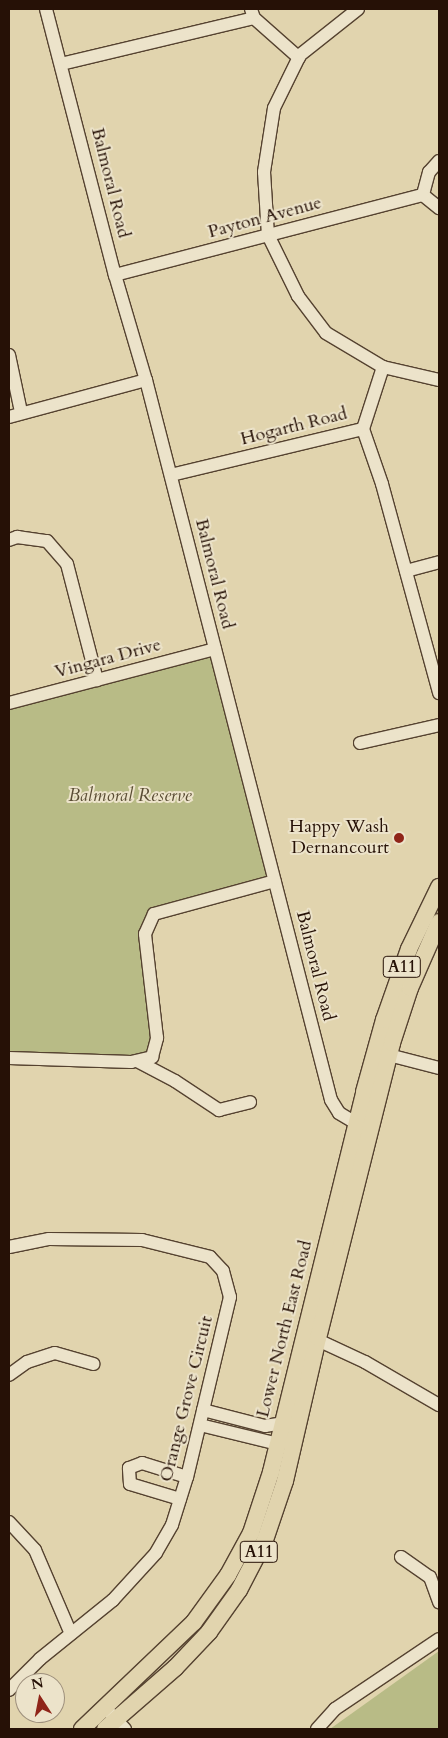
<!DOCTYPE html>
<style>
body{margin:0}
#map{position:relative;width:448px;height:1738px;overflow:hidden;background:#e1d4ae;font-family:Cardo,serif}
div>[style]{position:absolute}
[style*='--x']{left:calc(var(--x)*1px);top:calc(var(--y)*1px);width:calc(var(--w)*1px);rotate:calc(var(--a)*1deg)}
.green>*{inset:0;background:#b8bb86}
.roads{filter:drop-shadow(1px 0 #554230) drop-shadow(-1px 0 #554230) drop-shadow(0 1px #554230) drop-shadow(0 -1px #554230)}
.minor>*{height:12px;margin:-6px;padding:0 6px;transform-origin:6px;border-radius:6px;background:#ece3ca}
.major>*{height:16px;margin:-8px;padding:0 8px;transform-origin:8px;border-radius:8px;background:#e1d4ae}
.dots>*{width:14px;height:14px;translate:-50% -50%;box-sizing:border-box;border:2px solid #ece3ca;border-radius:50%}
span{translate:-50% -50%;white-space:nowrap;text-align:center;line-height:1.15;-webkit-text-stroke:4px #ece3ca;paint-order:stroke}
.shield-label span{padding:1px 4px;background:#ece3ca;border:1px solid;border-radius:4px;-webkit-text-stroke-width:0}
.shield-label{font-size:16px;color:#261106;font-weight:700}
.street-label{font-size:18px;color:#261106}
.park-label{font-size:18px;color:#594c33;font-style:italic}
.poi-label{font-size:18px;color:#261106}
.right{translate:-100% -50%;text-align:right}
.frame{position:absolute;inset:0;border:10px solid #261106;pointer-events:none}
.north{position:absolute;left:15px;top:1673px;width:50px;height:50px;box-sizing:border-box;background:#ece3ca;border:1px solid #9d8f7c;border-radius:50%;rotate:349deg;font-size:14px;font-weight:700;line-height:20px;text-align:center;color:#261106}
.north::after{content:'';display:block;margin:auto;width:18px;height:22px;background:#8f2418;clip-path:polygon(50% 0,100% 100%,50% 72%,0 100%)}
</style>
<div id="map">
<div class="green">
<div style="clip-path:polygon(215px 649px,275px 881px,154px 914px,145px 934px,157px 1038px,152px 1057px,9px 1058px,9px 703px)"></div>
<div style="clip-path:polygon(439px 1651px,439px 1729px,330px 1729px)"></div>
</div>
<div class="roads">
<div class="minor">
<div style="--x:46;--y:9;--w:275;--a:75.5"></div>
<div style="--x:115;--y:275;--w:109;--a:73.6"></div>
<div style="--x:146;--y:380;--w:743;--a:75.59"></div>
<div style="--x:331;--y:1100;--w:15;--a:58"></div>
<div style="--x:339;--y:1113;--w:29;--a:31"></div>
<div style="--x:251;--y:9;--w:9;--a:72"></div>
<div style="--x:254;--y:18;--w:60;--a:41.6"></div>
<div style="--x:358;--y:9;--w:74;--a:141.6"></div>
<div style="--x:300;--y:55;--w:59;--a:116.1"></div>
<div style="--x:274;--y:108;--w:65;--a:98.9"></div>
<div style="--x:264;--y:172;--w:63;--a:86.4"></div>
<div style="--x:268;--y:235;--w:68;--a:63.8"></div>
<div style="--x:298;--y:296;--w:46;--a:52.9"></div>
<div style="--x:326;--y:333;--w:66;--a:30.8"></div>
<div style="--x:383;--y:367;--w:57;--a:13.1"></div>
<div style="--x:61;--y:64;--w:198;--a:-13.4"></div>
<div style="--x:439;--y:161;--w:15;--a:132"></div>
<div style="--x:429;--y:172;--w:24;--a:105"></div>
<div style="--x:423;--y:195;--w:21;--a:39"></div>
<div style="--x:115;--y:275;--w:318;--a:-14.6"></div>
<div style="--x:9;--y:355;--w:58;--a:78.1"></div>
<div style="--x:9;--y:417;--w:142;--a:-15.1"></div>
<div style="--x:363;--y:429;--w:58;--a:70.9"></div>
<div style="--x:382;--y:484;--w:217;--a:74.7"></div>
<div style="--x:171;--y:475;--w:197;--a:-13.5"></div>
<div style="--x:363;--y:429;--w:65;--a:-72.1"></div>
<div style="--x:9;--y:540;--w:9;--a:-21"></div>
<div style="--x:17;--y:537;--w:30;--a:8"></div>
<div style="--x:47;--y:541;--w:30;--a:49"></div>
<div style="--x:67;--y:564;--w:120;--a:75.5"></div>
<div style="--x:406;--y:571;--w:34;--a:-15"></div>
<div style="--x:9;--y:703;--w:213;--a:-14.7"></div>
<div style="--x:360;--y:743;--w:81;--a:-12.8"></div>
<div style="--x:381;--y:1053;--w:60;--a:14.5"></div>
<div style="--x:9;--y:1058;--w:122;--a:1.9"></div>
<div style="--x:131;--y:1062;--w:22;--a:-13"></div>
<div style="--x:152;--y:1057;--w:20;--a:-75"></div>
<div style="--x:157;--y:1038;--w:105;--a:-96.6"></div>
<div style="--x:145;--y:934;--w:22;--a:-66"></div>
<div style="--x:154;--y:914;--w:125;--a:-15.3"></div>
<div style="--x:137;--y:1061;--w:43;--a:27.8"></div>
<div style="--x:175;--y:1081;--w:53;--a:33.4"></div>
<div style="--x:219;--y:1110;--w:32;--a:-14"></div>
<div style="--x:9;--y:1247;--w:41;--a:-11.3"></div>
<div style="--x:49;--y:1239;--w:93;--a:0.6"></div>
<div style="--x:142;--y:1240;--w:70;--a:14"></div>
<div style="--x:210;--y:1257;--w:19;--a:47"></div>
<div style="--x:223;--y:1271;--w:27;--a:75"></div>
<div style="--x:230;--y:1297;--w:185;--a:103.4"></div>
<div style="--x:187;--y:1477;--w:50;--a:107.4"></div>
<div style="--x:172;--y:1525;--w:32;--a:120"></div>
<div style="--x:156;--y:1553;--w:64;--a:132.5"></div>
<div style="--x:113;--y:1600;--w:94;--a:141.1"></div>
<div style="--x:40;--y:1659;--w:44;--a:135"></div>
<div style="--x:309;--y:1336;--w:62;--a:24.9"></div>
<div style="--x:365;--y:1362;--w:86;--a:30.2"></div>
<div style="--x:9;--y:1375;--w:22;--a:-36"></div>
<div style="--x:27;--y:1362;--w:29;--a:-18"></div>
<div style="--x:55;--y:1353;--w:40;--a:16"></div>
<div style="--x:203;--y:1410;--w:64;--a:14.5"></div>
<div style="--x:265;--y:1426;--w:18;--a:-9"></div>
<div style="--x:200;--y:1425;--w:80;--a:13.7"></div>
<div style="--x:278;--y:1444;--w:7;--a:-27"></div>
<div style="--x:180;--y:1499;--w:52;--a:-163.3"></div>
<div style="--x:130;--y:1484;--w:16;--a:-94"></div>
<div style="--x:129;--y:1468;--w:14;--a:-21"></div>
<div style="--x:142;--y:1463;--w:47;--a:17.3"></div>
<div style="--x:9;--y:1522;--w:38;--a:47"></div>
<div style="--x:35;--y:1550;--w:91;--a:66.8"></div>
<div style="--x:401;--y:1557;--w:35;--a:35"></div>
<div style="--x:430;--y:1577;--w:27;--a:70"></div>
<div style="--x:110;--y:1713;--w:22;--a:47"></div>
<div style="--x:317;--y:1729;--w:27;--a:-48"></div>
<div style="--x:335;--y:1709;--w:125;--a:-33.9"></div>
</div>
<div class="major">
<div style="--x:82;--y:1729;--w:155;--a:-43.7"></div>
<div style="--x:194;--y:1622;--w:58;--a:-54.1"></div>
<div style="--x:228;--y:1575;--w:48;--a:-61.3"></div>
<div style="--x:251;--y:1533;--w:64;--a:-71.8"></div>
<div style="--x:271;--y:1472;--w:391;--a:-76.2"></div>
<div style="--x:364;--y:1092;--w:75;--a:-74.5"></div>
<div style="--x:384;--y:1020;--w:75;--a:-70.6"></div>
<div style="--x:409;--y:949;--w:69;--a:-64.2"></div>
<div style="--x:105;--y:1729;--w:93;--a:-41.1"></div>
<div style="--x:175;--y:1668;--w:50;--a:-46.6"></div>
<div style="--x:209;--y:1632;--w:52;--a:-54.5"></div>
<div style="--x:239;--y:1590;--w:56;--a:-62.5"></div>
<div style="--x:265;--y:1540;--w:62;--a:-71.3"></div>
<div style="--x:285;--y:1481;--w:147;--a:-77"></div>
<div style="--x:318;--y:1338;--w:304;--a:-75.9"></div>
<div style="--x:392;--y:1043;--w:58;--a:-71.9"></div>
<div style="--x:410;--y:988;--w:72;--a:-66.3"></div>
</div>
</div>
<div class="dots">
<div style="left:399px;top:838px;background:#8f2418"></div>
</div>
<div class="shield-label">
<span style="left:402px;top:967px">A11</span>
<span style="left:259px;top:1552px">A11</span>
</div>
<div class="street-label">
<span style="left:110px;top:183px;rotate:76deg">Balmoral Road</span>
<span style="left:265px;top:218px;rotate:-15deg">Payton Avenue</span>
<span style="left:294px;top:427px;rotate:-14deg">Hogarth Road</span>
<span style="left:214px;top:574px;rotate:76deg">Balmoral Road</span>
<span style="left:108px;top:659px;rotate:-15deg">Vingara Drive</span>
<span style="left:315px;top:966px;rotate:76deg">Balmoral Road</span>
<span style="left:285px;top:1329px;rotate:-76deg">Lower North East Road</span>
<span style="left:187px;top:1399px;rotate:-76deg">Orange Grove Circuit</span>
</div>
<div class="park-label">
<span style="left:130px;top:796px">Balmoral Reserve</span>
</div>
<div class="poi-label">
<span class="right" style="left:389px;top:838px">Happy Wash<br>Dernancourt</span>
</div>
<div class="frame"></div>
<div class="north">N</div>
</div>
